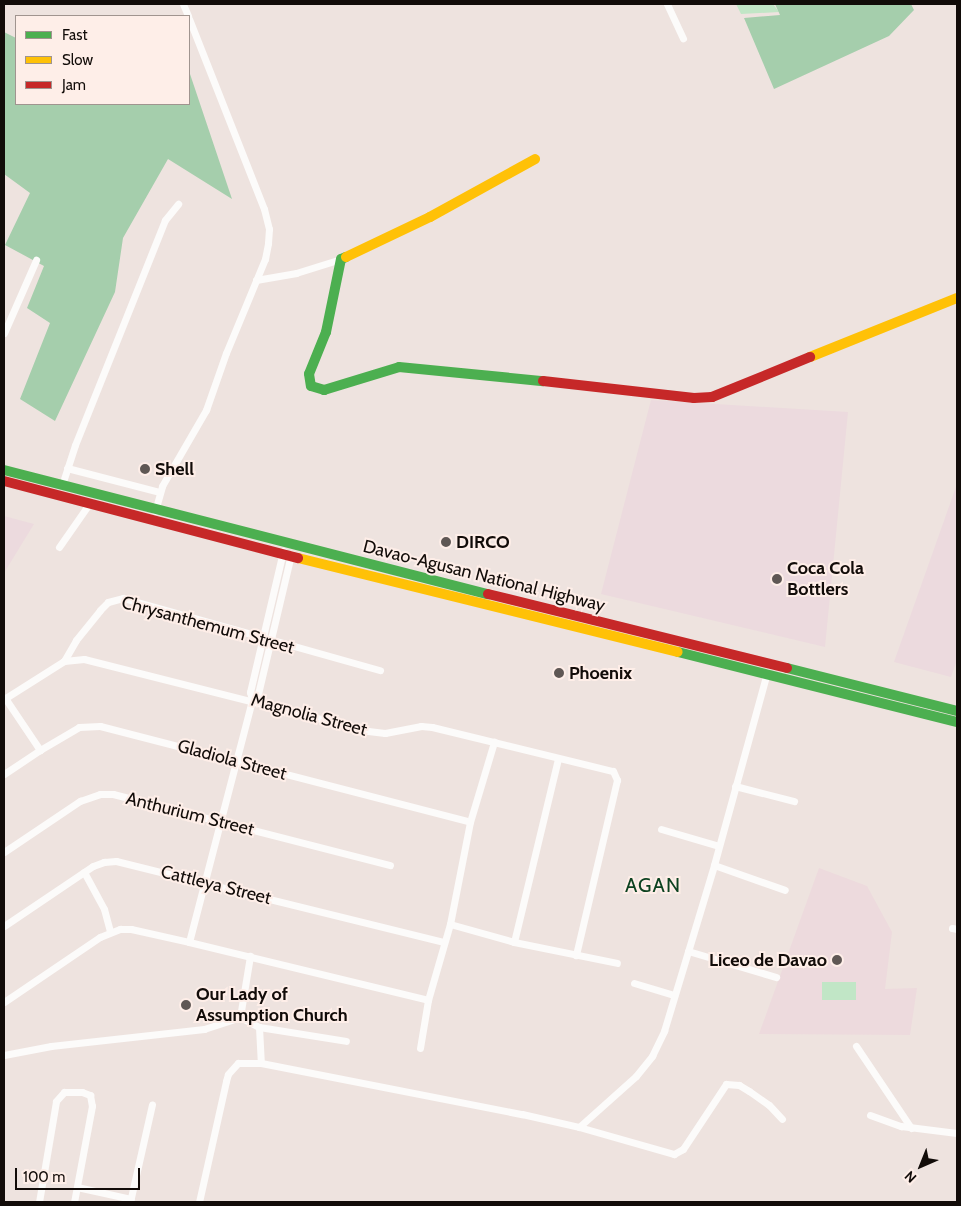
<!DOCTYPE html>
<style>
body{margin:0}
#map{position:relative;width:961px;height:1206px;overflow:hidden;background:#eee3df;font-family:Cabin,sans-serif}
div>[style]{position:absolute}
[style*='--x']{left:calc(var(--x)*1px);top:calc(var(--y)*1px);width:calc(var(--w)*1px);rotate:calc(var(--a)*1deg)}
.industrial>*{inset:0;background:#ecdade}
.education>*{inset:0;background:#eddadd}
.green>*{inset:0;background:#c1e6c6;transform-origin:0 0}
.forest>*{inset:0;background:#a5ceac}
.street>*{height:7px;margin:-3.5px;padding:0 3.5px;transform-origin:3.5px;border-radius:3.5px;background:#fcfbfa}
.fast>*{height:10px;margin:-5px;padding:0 5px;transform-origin:5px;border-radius:5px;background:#4caf50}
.slow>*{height:10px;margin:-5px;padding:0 5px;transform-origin:5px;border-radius:5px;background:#ffc107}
.jam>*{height:10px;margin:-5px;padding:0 5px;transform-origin:5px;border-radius:5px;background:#c62828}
.dots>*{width:14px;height:14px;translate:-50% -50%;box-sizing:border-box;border:2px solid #feeee8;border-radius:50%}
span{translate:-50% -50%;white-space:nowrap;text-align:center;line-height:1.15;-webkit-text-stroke:4px #feeee8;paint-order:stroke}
.poi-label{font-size:18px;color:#120c09;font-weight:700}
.left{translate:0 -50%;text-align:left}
.right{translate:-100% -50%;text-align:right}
.street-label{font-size:18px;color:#120c09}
.quarter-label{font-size:20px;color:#0c4220;letter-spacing:1px}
.frame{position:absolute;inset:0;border:5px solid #120c09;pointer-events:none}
.legend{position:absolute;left:15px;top:15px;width:175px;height:90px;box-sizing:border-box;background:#feeee8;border:1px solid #a0948f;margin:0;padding:6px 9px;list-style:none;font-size:15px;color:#120c09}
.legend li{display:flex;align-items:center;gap:10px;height:25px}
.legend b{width:25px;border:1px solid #a0948f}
.north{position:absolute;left:896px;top:1141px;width:50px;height:50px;-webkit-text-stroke:4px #feeee8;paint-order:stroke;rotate:224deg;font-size:14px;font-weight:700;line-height:20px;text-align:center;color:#120c09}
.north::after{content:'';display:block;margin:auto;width:18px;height:22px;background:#120c09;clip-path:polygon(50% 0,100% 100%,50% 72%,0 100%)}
.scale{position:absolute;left:15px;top:1168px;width:125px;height:22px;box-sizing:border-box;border:2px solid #120c09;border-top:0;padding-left:6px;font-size:15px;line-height:18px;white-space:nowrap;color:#120c09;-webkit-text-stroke:4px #feeee8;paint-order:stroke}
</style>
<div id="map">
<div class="industrial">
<div style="clip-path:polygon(651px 400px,848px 412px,825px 647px,601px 594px)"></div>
<div style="clip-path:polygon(957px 484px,957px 660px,951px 677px,894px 662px)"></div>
<div style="clip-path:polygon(4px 516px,34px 524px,4px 573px)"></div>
</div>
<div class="education">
<div style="clip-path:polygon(819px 868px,867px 886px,892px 932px,885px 989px,917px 988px,910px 1035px,759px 1034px)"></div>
</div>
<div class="green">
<div style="clip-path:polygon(736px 4px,773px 4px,779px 12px,741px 14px)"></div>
<div style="left:822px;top:982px;width:34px;height:18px"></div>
</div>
<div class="forest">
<div style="clip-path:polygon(775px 4px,911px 4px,914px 10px,889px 36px,774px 89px,744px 18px,780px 15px)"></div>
<div style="clip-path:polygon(4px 32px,16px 38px,16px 104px,189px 104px,189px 71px,232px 199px,168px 159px,123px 238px,115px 292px,55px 421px,20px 399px,50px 323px,27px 308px,44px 266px,5px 245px,30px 193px,4px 174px)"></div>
</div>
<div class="street">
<div style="--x:183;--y:4;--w:13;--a:67"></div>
<div style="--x:667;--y:4;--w:38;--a:65"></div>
<div style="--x:256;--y:280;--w:41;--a:-9.9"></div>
<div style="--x:296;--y:273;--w:47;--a:-17.3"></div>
<div style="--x:4;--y:333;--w:80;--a:-66.3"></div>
<div style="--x:67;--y:468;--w:96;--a:14.5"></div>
<div style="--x:62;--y:485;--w:42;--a:-72"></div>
<div style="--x:75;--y:445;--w:242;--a:-68.2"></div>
<div style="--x:165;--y:220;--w:21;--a:-51"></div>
<div style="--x:155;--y:511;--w:26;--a:-74"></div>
<div style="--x:162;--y:486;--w:88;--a:-59.9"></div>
<div style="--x:206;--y:410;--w:60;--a:-70.7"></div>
<div style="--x:226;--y:353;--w:102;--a:-67.5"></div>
<div style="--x:265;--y:259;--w:16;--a:-79"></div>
<div style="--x:268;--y:243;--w:14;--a:-86"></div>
<div style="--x:269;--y:229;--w:21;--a:-104"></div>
<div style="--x:264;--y:209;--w:204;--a:-111.5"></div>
<div style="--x:59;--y:547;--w:52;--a:-55.1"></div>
<div style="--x:64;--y:661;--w:24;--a:-60"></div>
<div style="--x:76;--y:640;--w:38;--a:-51"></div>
<div style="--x:100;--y:610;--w:11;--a:-45"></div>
<div style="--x:108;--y:602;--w:16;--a:-15"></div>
<div style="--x:123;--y:598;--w:267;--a:15.7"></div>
<div style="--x:5;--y:698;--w:63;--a:56.1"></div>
<div style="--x:4;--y:699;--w:71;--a:-32.3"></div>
<div style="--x:64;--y:661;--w:20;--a:-6"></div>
<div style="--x:84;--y:659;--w:293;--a:14.2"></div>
<div style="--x:368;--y:731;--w:17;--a:7"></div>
<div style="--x:385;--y:733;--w:37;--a:-11"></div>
<div style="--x:421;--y:726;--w:11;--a:5"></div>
<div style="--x:432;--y:727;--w:186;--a:13.7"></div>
<div style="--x:613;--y:771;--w:10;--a:66"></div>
<div style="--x:617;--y:780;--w:180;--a:103.2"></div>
<div style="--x:252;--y:700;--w:8;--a:-45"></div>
<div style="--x:258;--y:694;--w:144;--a:-76.7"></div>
<div style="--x:4;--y:774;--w:43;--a:-33.7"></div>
<div style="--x:40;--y:750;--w:45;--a:-30.5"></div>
<div style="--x:79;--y:727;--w:21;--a:-3"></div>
<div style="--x:100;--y:726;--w:382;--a:14.5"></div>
<div style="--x:735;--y:786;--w:61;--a:14.3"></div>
<div style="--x:661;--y:829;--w:60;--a:16.3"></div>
<div style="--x:4;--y:852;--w:92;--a:-33.9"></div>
<div style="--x:80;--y:801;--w:21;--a:-19"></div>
<div style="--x:100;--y:794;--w:13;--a:0"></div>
<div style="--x:113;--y:794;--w:286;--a:14.4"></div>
<div style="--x:714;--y:865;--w:75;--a:19.4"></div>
<div style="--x:84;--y:872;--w:42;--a:61.6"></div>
<div style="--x:104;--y:909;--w:24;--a:75"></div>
<div style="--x:450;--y:924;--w:66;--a:15.7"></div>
<div style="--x:514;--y:942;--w:105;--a:11.5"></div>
<div style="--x:4;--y:926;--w:107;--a:-34"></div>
<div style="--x:93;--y:866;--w:12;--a:-20"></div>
<div style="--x:104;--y:862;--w:12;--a:-5"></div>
<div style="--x:116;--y:861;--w:338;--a:13.9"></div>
<div style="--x:952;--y:928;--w:5;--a:11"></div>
<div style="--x:189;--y:942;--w:250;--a:-75.4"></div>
<div style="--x:252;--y:700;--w:8;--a:-104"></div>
<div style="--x:250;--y:692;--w:145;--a:-76.8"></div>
<div style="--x:514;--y:942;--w:188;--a:-76.5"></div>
<div style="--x:688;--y:951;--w:92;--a:16.5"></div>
<div style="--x:634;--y:983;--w:42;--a:16.7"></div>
<div style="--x:4;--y:1002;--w:116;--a:-34.1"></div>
<div style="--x:100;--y:937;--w:22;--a:-22"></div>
<div style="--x:120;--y:929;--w:11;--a:0"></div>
<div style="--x:131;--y:929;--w:59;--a:12.6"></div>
<div style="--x:189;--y:942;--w:246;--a:13.6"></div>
<div style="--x:240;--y:1017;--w:62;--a:-80.7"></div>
<div style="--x:259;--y:1027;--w:88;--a:9.1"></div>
<div style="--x:856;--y:1046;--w:99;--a:56.1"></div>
<div style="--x:420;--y:1048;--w:49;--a:-80.5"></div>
<div style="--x:428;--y:1000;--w:79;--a:-73.9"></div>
<div style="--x:450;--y:924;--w:104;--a:-78.9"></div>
<div style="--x:470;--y:822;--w:84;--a:-73.3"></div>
<div style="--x:4;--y:1055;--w:48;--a:-10.8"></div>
<div style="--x:51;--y:1046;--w:154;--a:-6.3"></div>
<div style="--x:204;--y:1029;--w:38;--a:-18"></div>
<div style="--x:240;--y:1017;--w:21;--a:28"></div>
<div style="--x:259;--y:1027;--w:36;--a:87"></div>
<div style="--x:870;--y:1115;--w:33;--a:20"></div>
<div style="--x:901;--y:1126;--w:56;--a:7.1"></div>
<div style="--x:579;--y:1127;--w:76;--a:-41.8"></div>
<div style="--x:636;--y:1076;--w:26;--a:-51"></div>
<div style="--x:652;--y:1056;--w:28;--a:-64"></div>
<div style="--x:664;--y:1031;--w:173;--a:-73.2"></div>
<div style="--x:714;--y:865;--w:200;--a:-74.6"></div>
<div style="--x:77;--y:1187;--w:55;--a:12.5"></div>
<div style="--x:39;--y:1202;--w:102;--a:-80.4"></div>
<div style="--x:56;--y:1101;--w:12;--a:-48"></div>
<div style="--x:64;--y:1092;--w:18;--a:0"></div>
<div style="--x:82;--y:1092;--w:9;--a:21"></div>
<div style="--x:90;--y:1095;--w:11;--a:80"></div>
<div style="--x:92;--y:1106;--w:98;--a:100.6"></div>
<div style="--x:130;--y:1202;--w:100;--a:-77.3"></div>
<div style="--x:199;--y:1202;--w:124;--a:-77.4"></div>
<div style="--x:226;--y:1081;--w:7;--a:-74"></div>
<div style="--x:228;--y:1074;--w:15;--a:-48"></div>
<div style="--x:238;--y:1063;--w:23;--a:0"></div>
<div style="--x:261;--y:1063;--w:266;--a:11.1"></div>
<div style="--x:522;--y:1114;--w:58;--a:12.8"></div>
<div style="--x:579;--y:1127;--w:99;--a:15.9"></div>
<div style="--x:674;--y:1154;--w:10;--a:-29"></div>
<div style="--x:683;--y:1149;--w:78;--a:-56.5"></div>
<div style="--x:726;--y:1084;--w:13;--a:4"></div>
<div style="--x:739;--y:1085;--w:12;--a:31"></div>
<div style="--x:749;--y:1091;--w:24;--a:35"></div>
<div style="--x:769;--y:1105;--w:19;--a:47"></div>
</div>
<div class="fast">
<div style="--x:346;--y:257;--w:5;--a:158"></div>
<div style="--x:341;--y:259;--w:75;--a:101.6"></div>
<div style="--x:326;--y:332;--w:45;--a:112"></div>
<div style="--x:309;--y:374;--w:12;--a:81"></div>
<div style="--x:311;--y:386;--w:14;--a:17"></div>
<div style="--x:324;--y:390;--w:78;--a:-17"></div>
<div style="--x:399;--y:367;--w:145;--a:5.6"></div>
<div style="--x:4;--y:470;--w:500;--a:14.4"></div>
<div style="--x:678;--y:652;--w:288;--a:14.1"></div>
<div style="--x:787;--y:668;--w:175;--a:14.2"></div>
</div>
<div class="slow">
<div style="--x:346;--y:257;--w:93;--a:-25.5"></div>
<div style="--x:430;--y:217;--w:120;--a:-28.9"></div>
<div style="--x:810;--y:357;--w:158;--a:-21.9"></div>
<div style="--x:298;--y:558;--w:391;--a:13.9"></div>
</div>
<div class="jam">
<div style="--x:543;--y:381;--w:152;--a:6.4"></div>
<div style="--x:694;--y:398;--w:18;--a:-3"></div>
<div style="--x:712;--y:397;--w:106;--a:-22.2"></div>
<div style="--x:4;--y:481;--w:304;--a:14.7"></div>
<div style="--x:488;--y:594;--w:308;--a:13.9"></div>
</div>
<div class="dots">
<div style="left:145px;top:469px;background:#5f5754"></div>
<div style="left:446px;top:542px;background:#5f5754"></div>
<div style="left:777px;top:579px;background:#5f5754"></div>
<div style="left:559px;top:673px;background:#5f5754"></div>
<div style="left:837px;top:960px;background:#5f5754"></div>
<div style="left:186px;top:1005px;background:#5f5754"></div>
</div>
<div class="poi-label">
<span class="left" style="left:155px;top:469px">Shell</span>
<span class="left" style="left:456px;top:542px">DIRCO</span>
<span class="left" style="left:787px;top:579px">Coca Cola<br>Bottlers</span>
<span class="left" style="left:569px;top:673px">Phoenix</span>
<span class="right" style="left:827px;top:960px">Liceo de Davao</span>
<span class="left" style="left:196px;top:1005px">Our Lady of<br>Assumption Church</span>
</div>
<div class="street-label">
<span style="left:484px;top:576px;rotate:14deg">Davao-Agusan National Highway</span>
<span style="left:208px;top:625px;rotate:15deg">Chrysanthemum Street</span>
<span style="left:309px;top:715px;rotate:15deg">Magnolia Street</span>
<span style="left:232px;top:760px;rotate:15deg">Gladiola Street</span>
<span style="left:190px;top:814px;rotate:14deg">Anthurium Street</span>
<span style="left:216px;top:885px;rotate:14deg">Cattleya Street</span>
</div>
<div class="quarter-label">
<span style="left:653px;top:885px">AGAN</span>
</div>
<div class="frame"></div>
<ul class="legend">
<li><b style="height:6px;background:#4caf50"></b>Fast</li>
<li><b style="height:6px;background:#ffc107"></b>Slow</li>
<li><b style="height:6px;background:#c62828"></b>Jam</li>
</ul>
<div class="north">N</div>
<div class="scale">100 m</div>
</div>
